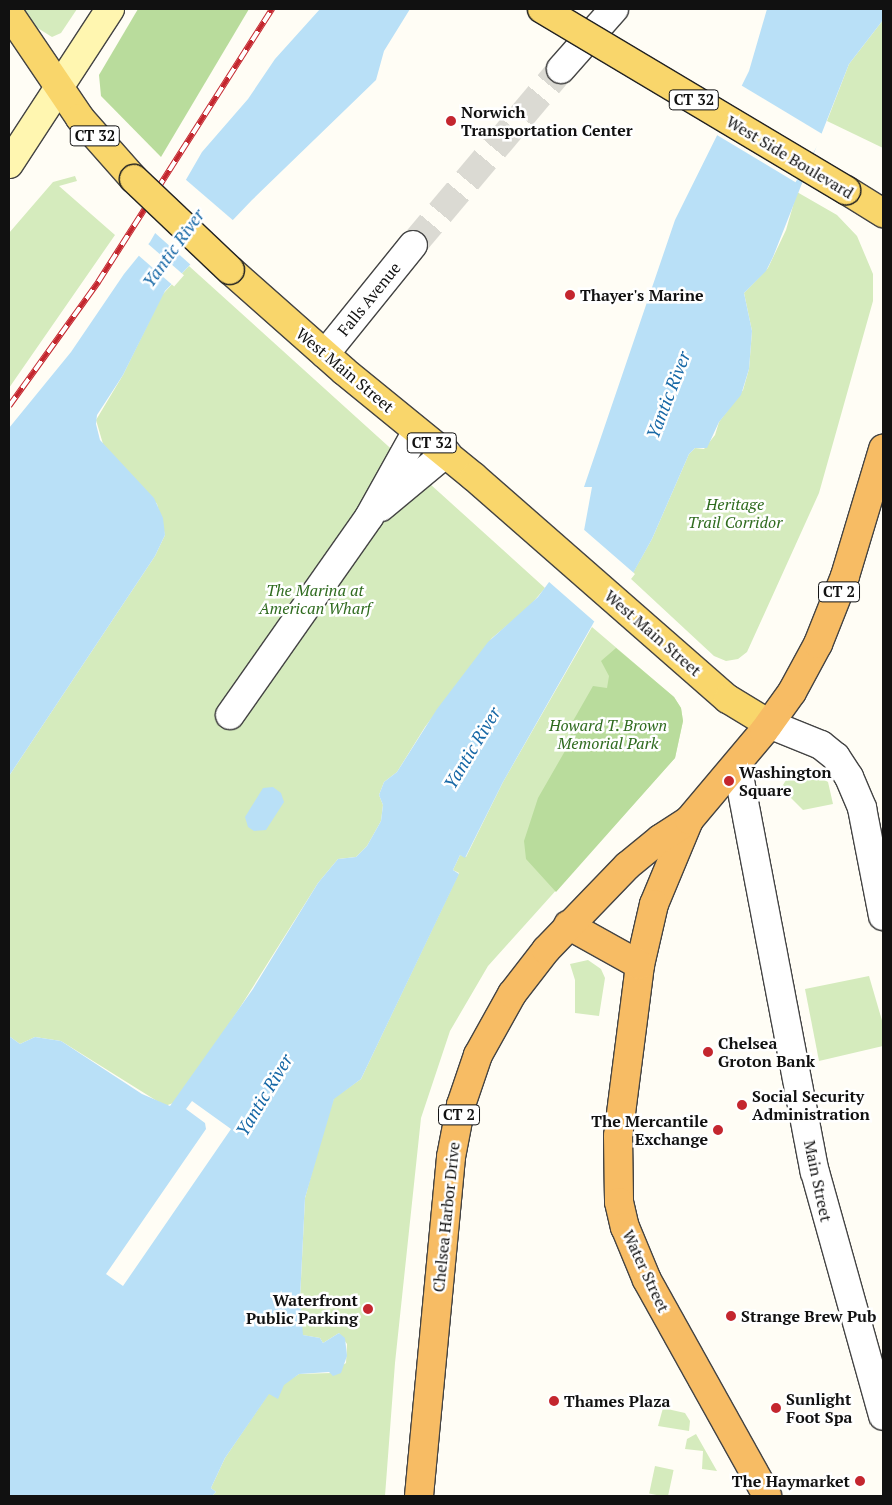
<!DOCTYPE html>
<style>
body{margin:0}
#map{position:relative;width:892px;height:1505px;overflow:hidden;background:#fffdf5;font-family:"PT Serif",serif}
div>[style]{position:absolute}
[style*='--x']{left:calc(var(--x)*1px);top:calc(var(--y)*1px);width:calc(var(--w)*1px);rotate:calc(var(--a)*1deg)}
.green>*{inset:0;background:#d5ebbd;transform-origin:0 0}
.forest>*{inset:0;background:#b9dc9c}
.water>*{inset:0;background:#b9e0f7}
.pier>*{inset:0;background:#fffdf5;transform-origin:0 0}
.minor-tunnel>*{height:28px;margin-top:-14px;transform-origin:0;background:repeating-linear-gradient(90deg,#dbdad3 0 28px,transparent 0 42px)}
.roads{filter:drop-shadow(1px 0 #444) drop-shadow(-1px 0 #444) drop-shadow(0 1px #444) drop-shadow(0 -1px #444)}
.minor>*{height:28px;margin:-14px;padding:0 14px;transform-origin:14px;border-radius:14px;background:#fff}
.secondary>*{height:28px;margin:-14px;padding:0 14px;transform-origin:14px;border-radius:14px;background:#fff6b0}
.primary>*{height:28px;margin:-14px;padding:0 14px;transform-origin:14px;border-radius:14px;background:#f9d66b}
.trunk>*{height:28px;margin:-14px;padding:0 14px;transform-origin:14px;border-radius:14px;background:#f7bc64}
.rail>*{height:5.5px;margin-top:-2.75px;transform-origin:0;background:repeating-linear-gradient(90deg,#fff 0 11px,#c4262e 0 22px);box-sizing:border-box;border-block:1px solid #c4262e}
.bridges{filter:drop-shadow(1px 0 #222) drop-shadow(-1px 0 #222) drop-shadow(0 1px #222) drop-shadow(0 -1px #222)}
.primary-bridge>*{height:28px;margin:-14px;padding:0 14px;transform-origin:14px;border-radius:14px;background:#f9d66b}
.dots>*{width:14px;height:14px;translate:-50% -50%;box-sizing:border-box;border:2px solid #fff;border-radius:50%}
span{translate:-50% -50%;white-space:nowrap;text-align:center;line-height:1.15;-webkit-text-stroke:5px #fff;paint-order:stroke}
.shield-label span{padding:1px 4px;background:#fff;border:1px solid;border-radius:4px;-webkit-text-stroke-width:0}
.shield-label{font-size:15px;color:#111;font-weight:700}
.poi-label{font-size:16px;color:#111;font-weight:700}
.left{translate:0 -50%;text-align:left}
.right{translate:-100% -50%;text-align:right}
.street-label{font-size:16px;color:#111}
.park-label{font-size:16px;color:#2f6b1f;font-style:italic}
.water-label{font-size:18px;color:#1768a6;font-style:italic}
.frame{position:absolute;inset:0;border:10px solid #111;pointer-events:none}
</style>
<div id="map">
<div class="green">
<div style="clip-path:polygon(24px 9px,77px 9px,61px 33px,52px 37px,36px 27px)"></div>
<div style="clip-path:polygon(883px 20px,883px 148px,827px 121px,849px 64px)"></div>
<div style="clip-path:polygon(75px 176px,77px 181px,59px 186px,115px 235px,9px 388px,9px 233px,53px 182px)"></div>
<div style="clip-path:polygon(797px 192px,837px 215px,857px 236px,873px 274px,873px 301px,819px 493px,747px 652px,738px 659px,726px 661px,714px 656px,630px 578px,652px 539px,689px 454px,695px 448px,704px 449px,715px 435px,719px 422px,743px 390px,749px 369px,752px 331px,744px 293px,768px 268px,786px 230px)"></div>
<div style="clip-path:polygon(189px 266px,545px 588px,528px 608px,492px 638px,425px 727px,397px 772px,384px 782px,379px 795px,383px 805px,381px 821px,367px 846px,356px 857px,338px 859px,318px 883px,239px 1009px,176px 1102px,165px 1106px,61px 1041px,35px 1037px,20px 1044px,9px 1036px,9px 776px,155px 556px,165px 535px,157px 504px,103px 444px,96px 420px,123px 375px,162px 295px)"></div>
<div style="clip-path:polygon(592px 627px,674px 697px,681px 708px,683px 721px,675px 758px,488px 966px,450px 1031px,421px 1118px,395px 1363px,385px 1496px,212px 1496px,216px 1492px,211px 1488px,225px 1458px,269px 1393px,299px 1374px,331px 1373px,346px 1363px,347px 1344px,339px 1333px,323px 1343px,320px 1338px,302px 1335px,300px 1299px,305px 1198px,325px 1124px,334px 1098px,361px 1079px,459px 873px,453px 870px,460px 855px,466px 857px,503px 782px)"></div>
<div style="clip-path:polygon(806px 770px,828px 782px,833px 804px,803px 810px,781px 788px,788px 777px)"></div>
<div style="clip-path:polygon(588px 960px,601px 969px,605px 978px,599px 1016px,575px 1013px,575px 980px,570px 964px)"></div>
<div style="clip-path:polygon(869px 976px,883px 1024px,883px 1046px,819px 1061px,805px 989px)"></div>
<div style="clip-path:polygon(663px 1408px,685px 1413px,690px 1421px,689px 1431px,658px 1426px)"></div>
<div style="clip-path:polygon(696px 1434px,717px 1471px,702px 1469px,703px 1451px,685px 1449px,687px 1439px)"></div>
<div style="left:655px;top:1466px;width:19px;height:28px;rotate:12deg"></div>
</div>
<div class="forest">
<div style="clip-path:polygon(138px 9px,249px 9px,161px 157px,101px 96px,99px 75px)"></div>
<div style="clip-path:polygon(616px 648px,674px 697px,681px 708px,683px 721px,675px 758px,556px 892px,526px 859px,524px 841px,538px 798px,569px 744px,573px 721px,593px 686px,607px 688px,609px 676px,601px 661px)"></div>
</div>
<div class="water">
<div style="clip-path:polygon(320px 9px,410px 9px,384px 51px,376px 80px,252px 200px,165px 291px,123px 375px,97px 415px,96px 424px,100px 440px,154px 498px,163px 518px,165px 535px,155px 556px,9px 776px,9px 428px,71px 352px,124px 274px,150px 242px,202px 152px,248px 99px,275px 59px)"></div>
<div style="clip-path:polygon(767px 9px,883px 9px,883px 20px,849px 64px,773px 257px,766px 271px,744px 293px,752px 331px,749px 369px,741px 395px,719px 422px,707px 448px,695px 448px,689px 454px,652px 539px,632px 575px,594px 622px,503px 782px,465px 858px,460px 855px,453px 870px,459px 874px,361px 1079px,334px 1099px,305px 1198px,300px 1299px,303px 1335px,320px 1338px,323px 1343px,339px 1333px,345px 1338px,347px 1356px,341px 1373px,333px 1376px,329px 1372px,299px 1374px,284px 1385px,278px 1399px,269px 1394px,225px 1458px,211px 1488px,216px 1492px,212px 1496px,9px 1496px,9px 1036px,20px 1044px,35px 1037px,61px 1041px,142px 1094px,170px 1106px,253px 989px,318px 883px,338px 859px,356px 857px,367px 846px,381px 821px,383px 805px,379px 795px,384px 782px,397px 772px,437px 709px,488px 642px,538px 597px,583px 536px,592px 487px,584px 487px,675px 220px,749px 71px)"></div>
<div style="clip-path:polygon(273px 787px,281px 793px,284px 802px,266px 830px,254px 831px,248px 827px,245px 817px,263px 788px)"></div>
</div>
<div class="pier">
<div style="left:739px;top:84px;width:99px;height:55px;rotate:31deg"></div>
<div style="clip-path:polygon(185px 179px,235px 222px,192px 266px,154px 232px)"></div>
<div style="left:147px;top:243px;width:49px;height:15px;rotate:41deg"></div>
<div style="clip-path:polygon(582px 528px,635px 574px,596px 623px,548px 581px,581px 535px)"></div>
<div style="clip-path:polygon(192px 1101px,231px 1129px,123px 1286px,106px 1274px,206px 1129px,205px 1123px,186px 1109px)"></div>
</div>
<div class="minor-tunnel">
<div style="--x:413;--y:245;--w:230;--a:-49.9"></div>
</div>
<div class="roads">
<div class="minor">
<div style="--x:561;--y:69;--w:80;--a:-48.5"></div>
<div style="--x:325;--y:354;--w:140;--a:-51.1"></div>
<div style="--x:381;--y:507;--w:85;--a:-39.7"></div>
<div style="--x:230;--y:715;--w:242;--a:-54.9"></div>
<div style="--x:369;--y:517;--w:98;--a:-60.8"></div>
<div style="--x:769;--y:724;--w:56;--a:22"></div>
<div style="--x:821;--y:745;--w:19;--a:39"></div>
<div style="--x:836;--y:757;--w:24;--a:57"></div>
<div style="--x:849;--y:777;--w:34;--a:67"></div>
<div style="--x:862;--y:808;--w:110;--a:79"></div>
<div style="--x:737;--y:765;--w:414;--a:79.2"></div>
<div style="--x:815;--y:1172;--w:253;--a:74.4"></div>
</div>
<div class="secondary">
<div style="--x:9;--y:164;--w:185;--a:-56.9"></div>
</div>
<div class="primary">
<div style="--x:9;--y:13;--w:127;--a:55.9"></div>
<div style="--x:80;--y:118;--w:81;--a:48.5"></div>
<div style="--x:846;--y:190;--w:44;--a:31.9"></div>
<div style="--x:230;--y:270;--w:152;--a:41.5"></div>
<div style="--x:344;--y:371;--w:168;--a:39.2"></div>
<div style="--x:474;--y:477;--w:337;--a:41.2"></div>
<div style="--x:728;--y:699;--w:48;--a:31.4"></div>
</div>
<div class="trunk">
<div style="--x:689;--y:820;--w:91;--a:112.6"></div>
<div style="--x:654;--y:904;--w:63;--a:102.9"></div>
<div style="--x:640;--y:965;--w:172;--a:97.3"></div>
<div style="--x:618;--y:1136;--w:66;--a:89.1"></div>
<div style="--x:619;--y:1202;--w:26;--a:77"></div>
<div style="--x:625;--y:1227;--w:57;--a:67.5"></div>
<div style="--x:647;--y:1280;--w:247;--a:60.9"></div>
<div style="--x:568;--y:925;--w:82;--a:29.1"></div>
<div style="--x:419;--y:1496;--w:341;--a:-84.6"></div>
<div style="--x:451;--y:1157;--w:53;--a:-79.1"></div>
<div style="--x:461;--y:1105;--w:53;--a:-71.2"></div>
<div style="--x:478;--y:1055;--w:70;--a:-60.9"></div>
<div style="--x:512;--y:994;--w:56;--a:-52.3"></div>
<div style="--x:546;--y:950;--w:117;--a:-46"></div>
<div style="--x:627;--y:866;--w:43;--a:-39.3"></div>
<div style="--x:660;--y:839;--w:35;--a:-33"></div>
<div style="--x:689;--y:820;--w:116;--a:-49.9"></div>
<div style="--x:764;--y:731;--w:48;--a:-54.3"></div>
<div style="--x:792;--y:692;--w:55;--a:-61.6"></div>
<div style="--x:818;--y:644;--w:73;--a:-68.3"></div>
<div style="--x:845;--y:576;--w:133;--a:-73.3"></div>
</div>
</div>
<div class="rail">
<div style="--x:9;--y:406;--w:153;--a:-54.3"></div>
<div style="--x:98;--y:282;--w:324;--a:-57.5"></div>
</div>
<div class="bridges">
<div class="primary-bridge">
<div style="--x:542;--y:9;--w:354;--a:30.8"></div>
<div style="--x:134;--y:179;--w:132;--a:43.5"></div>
</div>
</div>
<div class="dots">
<div style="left:451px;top:121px;background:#c4262e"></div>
<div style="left:570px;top:295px;background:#c4262e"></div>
<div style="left:729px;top:781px;background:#c4262e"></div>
<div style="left:708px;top:1052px;background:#c4262e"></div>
<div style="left:742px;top:1105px;background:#c4262e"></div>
<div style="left:718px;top:1130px;background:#c4262e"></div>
<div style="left:368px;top:1309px;background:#c4262e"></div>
<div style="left:731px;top:1316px;background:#c4262e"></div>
<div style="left:554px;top:1401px;background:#c4262e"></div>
<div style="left:776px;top:1408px;background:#c4262e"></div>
<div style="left:860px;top:1481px;background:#c4262e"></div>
</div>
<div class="shield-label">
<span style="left:694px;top:100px">CT 32</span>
<span style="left:95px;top:136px">CT 32</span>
<span style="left:432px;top:443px">CT 32</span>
<span style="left:839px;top:592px">CT 2</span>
<span style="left:459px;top:1115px">CT 2</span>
</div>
<div class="poi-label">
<span class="left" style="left:461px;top:121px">Norwich<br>Transportation Center</span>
<span class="left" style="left:580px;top:295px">Thayer's Marine</span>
<span class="left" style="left:739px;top:781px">Washington<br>Square</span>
<span class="left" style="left:718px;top:1052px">Chelsea<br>Groton Bank</span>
<span class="left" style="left:752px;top:1105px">Social Security<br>Administration</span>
<span class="right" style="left:708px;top:1130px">The Mercantile<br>Exchange</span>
<span class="right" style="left:358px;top:1309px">Waterfront<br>Public Parking</span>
<span class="left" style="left:741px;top:1316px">Strange Brew Pub</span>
<span class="left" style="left:786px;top:1408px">Sunlight<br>Foot Spa</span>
<span class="left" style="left:564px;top:1401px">Thames Plaza</span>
<span class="right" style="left:850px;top:1481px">The Haymarket</span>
</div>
<div class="street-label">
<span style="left:790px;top:157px;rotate:31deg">West Side Boulevard</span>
<span style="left:369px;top:299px;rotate:-51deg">Falls Avenue</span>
<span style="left:345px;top:370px;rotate:40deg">West Main Street</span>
<span style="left:653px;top:633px;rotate:41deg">West Main Street</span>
<span style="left:818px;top:1181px;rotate:78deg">Main Street</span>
<span style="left:446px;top:1217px;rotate:-84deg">Chelsea Harbor Drive</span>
<span style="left:646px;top:1271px;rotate:65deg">Water Street</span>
</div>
<div class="park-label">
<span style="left:735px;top:513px">Heritage<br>Trail Corridor</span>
<span style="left:315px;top:599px">The Marina at<br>American Wharf</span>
<span style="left:608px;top:734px">Howard T. Brown<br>Memorial Park</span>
</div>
<div class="water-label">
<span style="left:173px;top:248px;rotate:-54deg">Yantic River</span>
<span style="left:668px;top:395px;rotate:-69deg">Yantic River</span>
<span style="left:472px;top:748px;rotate:-59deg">Yantic River</span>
<span style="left:264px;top:1095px;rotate:-59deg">Yantic River</span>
</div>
<div class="frame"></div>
</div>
